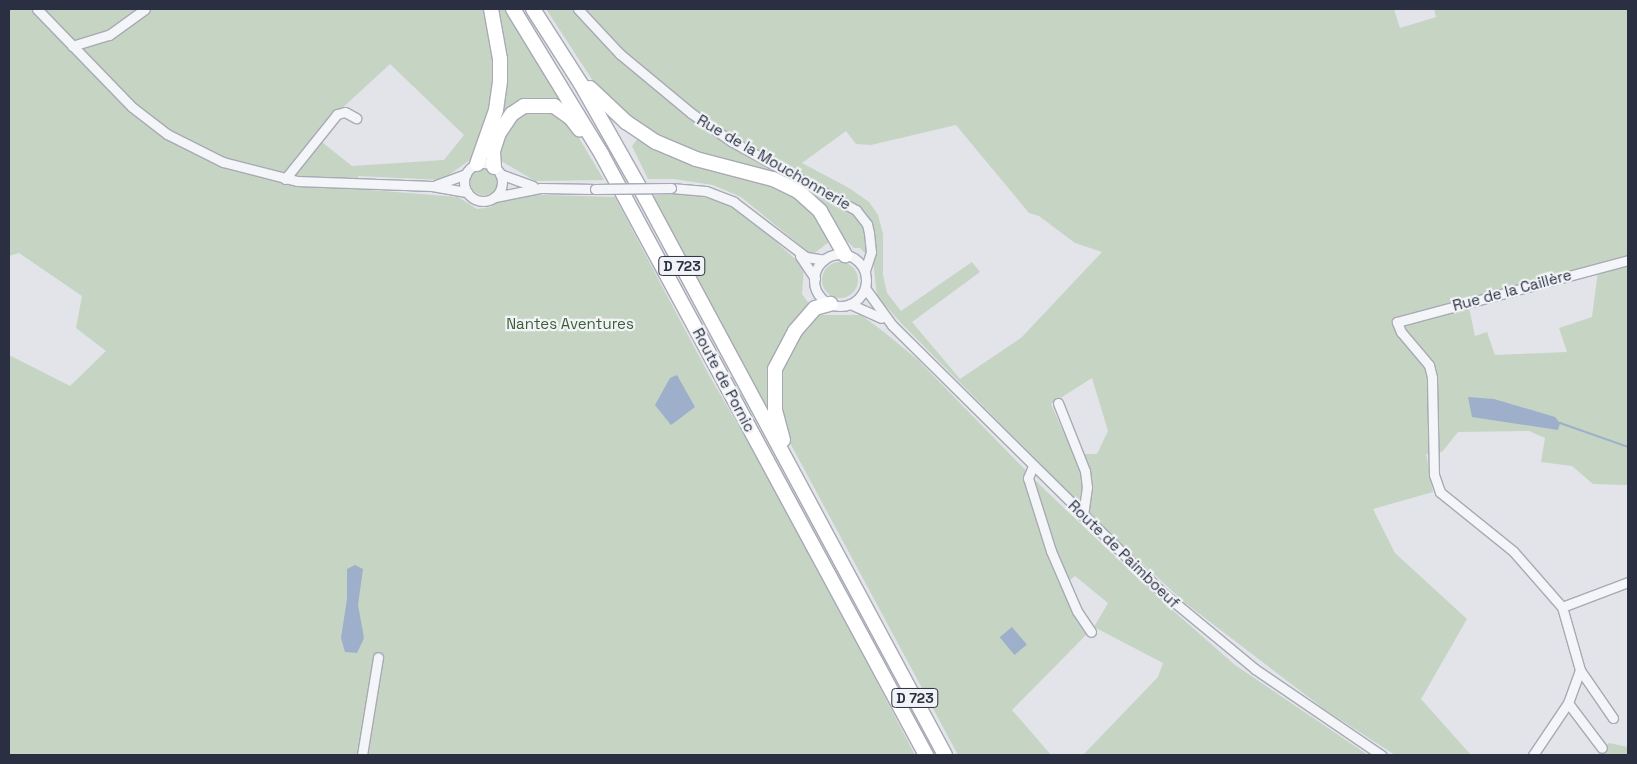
<!DOCTYPE html>
<meta charset="utf-8">
<style>
body{margin:0}
#map{position:relative;width:1637px;height:764px;overflow:hidden;background:#e2e4ea;font-family:"Space Grotesk",sans-serif}
div>[style]{position:absolute}
[style*='--x']{left:calc(var(--x)*1px);top:calc(var(--y)*1px);width:calc(var(--w)*1px);rotate:calc(var(--a)*1deg)}
.green>*{inset:0;background:#c6d4c3}
.round{border-radius:50%}
.water>*{inset:0;background:#9dafca;transform-origin:0 0}
.stream>*{height:2px;margin:-1px;padding:0 1px;transform-origin:1px;border-radius:1px;background:#9dafca}
.roads{filter:drop-shadow(1px 0 #a7aab4) drop-shadow(-1px 0 #a7aab4) drop-shadow(0 1px #a7aab4) drop-shadow(0 -1px #a7aab4)}
.minor>*{height:9px;margin:-4.5px;padding:0 4.5px;transform-origin:4.5px;border-radius:4.5px;background:#f4f5f8}
.minor>.ring{margin:-4.5px;padding:0;box-sizing:content-box;background:none;border:9px solid #f4f5f8;border-radius:50%}
.highway>*{height:14px;margin:-7px;padding:0 7px;transform-origin:7px;border-radius:7px;background:#fff}
.bridges{filter:drop-shadow(1px 0 #a7aab4) drop-shadow(-1px 0 #a7aab4) drop-shadow(0 1px #a7aab4) drop-shadow(0 -1px #a7aab4)}
.minor-bridge>*{height:9px;margin:-4.5px;padding:0 4.5px;transform-origin:4.5px;border-radius:4.5px;background:#f4f5f8}
span{translate:-50% -50%;white-space:nowrap;text-align:center;line-height:1.15;-webkit-text-stroke:4.5px #f1f3f7;paint-order:stroke}
.shield-label span{padding:1px 4px;background:#f1f3f7;border:1px solid;border-radius:4px;-webkit-text-stroke-width:0}
.shield-label{font-size:14px;color:#2a3042;font-weight:700}
.street-label{font-size:15px;color:#2a3042}
.park-label{font-size:15px;color:#3b5e37}
.frame{position:absolute;inset:0;border:10px solid #2a3042;pointer-events:none}
</style>
<div id="map">
<div class="green">
<div style="clip-path:polygon(evenodd,9px 9px,505px 9px,561px 98px,553px 116px,562px 118px,573px 128px,604px 180px,535px 181px,501px 161px,471px 159px,442px 180px,358px 176px,358px 189px,458px 197px,477px 209px,491px 207px,506px 194px,615px 197px,709px 375px,788px 511px,915px 755px,9px 755px,9px 355px,70px 386px,106px 351px,76px 328px,82px 296px,19px 253px,9px 256px,9px 9px,390px 64px,464px 135px,444px 160px,352px 166px,313px 135px,390px 64px)"></div>
<div style="clip-path:polygon(evenodd,546px 9px,1394px 9px,1400px 28px,1436px 17px,1434px 9px,1628px 9px,1628px 485px,1593px 484px,1572px 466px,1541px 462px,1545px 438px,1529px 431px,1458px 432px,1442px 452px,1426px 454px,1433px 492px,1373px 509px,1395px 553px,1467px 619px,1421px 699px,1471px 755px,1395px 755px,1324px 709px,1184px 602px,1102px 526px,902px 324px,877px 296px,873px 261px,860px 248px,854px 248px,845px 239px,829px 242px,812px 255px,741px 197px,713px 185px,674px 179px,648px 179px,632px 146px,644px 130px,597px 87px,546px 9px,956px 125px,1029px 213px,1039px 216px,1075px 243px,1102px 252px,1021px 338px,960px 379px,912px 322px,980px 272px,972px 262px,901px 311px,887px 293px,883px 275px,883px 234px,878px 215px,869px 202px,849px 188px,802px 163px,846px 131px,856px 144px,871px 145px,956px 125px,546px 9px,1594px 265px,1598px 271px,1592px 317px,1559px 328px,1567px 352px,1495px 355px,1487px 332px,1475px 336px,1467px 298px,1594px 265px,546px 9px,1092px 378px,1108px 431px,1097px 454px,1073px 454px,1051px 404px,1092px 378px)"></div>
<div class="round" style="left:470px;top:167px;width:28px;height:28px"></div>
<div style="clip-path:polygon(680px 192px,715px 200px,738px 210px,773px 239px,804px 267px,802px 294px,817px 315px,861px 315px,884px 332px,918px 360px,1043px 488px,1161px 600px,1235px 665px,1368px 755px,1083px 755px,1158px 677px,1163px 663px,1094px 627px,1108px 603px,1075px 576px,1062px 586px,1086px 635px,1012px 710px,1051px 755px,958px 755px,789px 441px,780px 392px,768px 393px,767px 410px,652px 196px)"></div>
<div class="round" style="left:822px;top:262px;width:36px;height:36px"></div>
<div style="clip-path:polygon(1609px 743px,1628px 747px,1628px 755px,1597px 755px)"></div>
</div>
<div class="water">
<div style="clip-path:polygon(677px 375px,695px 407px,671px 425px,655px 405px,670px 378px)"></div>
<div style="clip-path:polygon(1468px 397px,1494px 399px,1555px 417px,1560px 423px,1558px 430px,1472px 417px)"></div>
<div style="clip-path:polygon(355px 565px,363px 569px,358px 605px,364px 638px,357px 653px,345px 652px,341px 638px,347px 599px,347px 569px)"></div>
<div style="left:1012px;top:627px;width:23px;height:16px;rotate:50deg"></div>
</div>
<div class="stream">
<div style="--x:1560;--y:423;--w:72;--a:19.4"></div>
</div>
<div class="roads">
<div class="minor">
<div style="--x:37;--y:9;--w:136;--a:45.9"></div>
<div style="--x:132;--y:107;--w:44;--a:37.6"></div>
<div style="--x:167;--y:134;--w:63;--a:26.6"></div>
<div style="--x:223;--y:162;--w:76;--a:14.4"></div>
<div style="--x:297;--y:181;--w:135;--a:2.1"></div>
<div style="--x:432;--y:186;--w:36;--a:10"></div>
<div style="--x:578;--y:9;--w:62;--a:47"></div>
<div style="--x:620;--y:54;--w:92;--a:39.7"></div>
<div style="--x:691;--y:113;--w:49;--a:35"></div>
<div style="--x:731;--y:141;--w:143;--a:28.9"></div>
<div style="--x:856;--y:210;--w:18;--a:52"></div>
<div style="--x:867;--y:224;--w:9;--a:77"></div>
<div style="--x:869;--y:233;--w:19;--a:84"></div>
<div style="--x:871;--y:252;--w:20;--a:108"></div>
<div style="--x:72;--y:46;--w:39;--a:-17"></div>
<div style="--x:109;--y:35;--w:44;--a:-35.8"></div>
<div class="ring" style="left:464px;top:163px;width:29px;height:29px"></div>
<div style="--x:500;--y:174;--w:35;--a:20"></div>
<div style="--x:285;--y:179;--w:83;--a:-51.3"></div>
<div style="--x:337;--y:114;--w:8;--a:-14"></div>
<div style="--x:345;--y:112;--w:13;--a:29"></div>
<div style="--x:436;--y:185;--w:32;--a:-20"></div>
<div style="--x:671;--y:188;--w:35;--a:5"></div>
<div style="--x:706;--y:191;--w:30;--a:21"></div>
<div style="--x:734;--y:202;--w:91;--a:37.4"></div>
<div style="--x:806;--y:257;--w:18;--a:9"></div>
<div style="--x:495;--y:197;--w:47;--a:-11.1"></div>
<div style="--x:541;--y:188;--w:54;--a:1.1"></div>
<div class="ring" style="left:814px;top:254px;width:43px;height:43px"></div>
<div style="--x:800;--y:256;--w:27;--a:56"></div>
<div style="--x:865;--y:288;--w:46;--a:53.9"></div>
<div style="--x:892;--y:325;--w:380;--a:44.7"></div>
<div style="--x:1162;--y:592;--w:121;--a:39.6"></div>
<div style="--x:1255;--y:669;--w:153;--a:34.3"></div>
<div style="--x:850;--y:304;--w:34;--a:24"></div>
<div style="--x:1058;--y:403;--w:73;--a:68.3"></div>
<div style="--x:1085;--y:471;--w:16;--a:83"></div>
<div style="--x:1087;--y:487;--w:29;--a:98"></div>
<div style="--x:1033;--y:466;--w:13;--a:113"></div>
<div style="--x:1028;--y:478;--w:77;--a:72.5"></div>
<div style="--x:1051;--y:551;--w:65;--a:66.6"></div>
<div style="--x:1077;--y:611;--w:25;--a:56"></div>
<div style="--x:1562;--y:607;--w:71;--a:-20.7"></div>
<div style="--x:1568;--y:703;--w:56;--a:52.9"></div>
<div style="--x:1613;--y:718;--w:58;--a:-124.5"></div>
<div style="--x:1580;--y:670;--w:66;--a:-105.9"></div>
<div style="--x:1562;--y:607;--w:74;--a:-131.2"></div>
<div style="--x:1513;--y:551;--w:94;--a:-141.1"></div>
<div style="--x:1440;--y:492;--w:18;--a:-109"></div>
<div style="--x:1434;--y:475;--w:98;--a:-91.2"></div>
<div style="--x:1432;--y:377;--w:12;--a:-104"></div>
<div style="--x:1429;--y:365;--w:43;--a:-130.3"></div>
<div style="--x:1401;--y:332;--w:11;--a:-112"></div>
<div style="--x:1397;--y:322;--w:239;--a:-15"></div>
<div style="--x:362;--y:755;--w:99;--a:-80.7"></div>
<div style="--x:1533;--y:755;--w:63;--a:-56.1"></div>
<div style="--x:1568;--y:703;--w:35;--a:-70"></div>
</div>
<div class="highway">
<div style="--x:513;--y:9;--w:171;--a:58.6"></div>
<div style="--x:602;--y:155;--w:682;--a:61.63"></div>
<div style="--x:533;--y:9;--w:89;--a:57.4"></div>
<div style="--x:581;--y:84;--w:132;--a:60.5"></div>
<div style="--x:646;--y:199;--w:631;--a:61.73"></div>
<div style="--x:590;--y:88;--w:50;--a:43.4"></div>
<div style="--x:626;--y:122;--w:36;--a:34"></div>
<div style="--x:656;--y:142;--w:43;--a:23"></div>
<div style="--x:696;--y:159;--w:80;--a:14.6"></div>
<div style="--x:773;--y:179;--w:28;--a:26"></div>
<div style="--x:798;--y:191;--w:30;--a:42"></div>
<div style="--x:820;--y:211;--w:51;--a:60.4"></div>
<div style="--x:477;--y:164;--w:57;--a:-70.6"></div>
<div style="--x:496;--y:110;--w:30;--a:-82"></div>
<div style="--x:500;--y:80;--w:21;--a:-90"></div>
<div style="--x:500;--y:59;--w:51;--a:-100.2"></div>
<div style="--x:494;--y:167;--w:16;--a:-94"></div>
<div style="--x:493;--y:151;--w:19;--a:-72"></div>
<div style="--x:499;--y:133;--w:23;--a:-56"></div>
<div style="--x:512;--y:114;--w:14;--a:-34"></div>
<div style="--x:524;--y:106;--w:30;--a:0"></div>
<div style="--x:554;--y:106;--w:19;--a:35"></div>
<div style="--x:570;--y:117;--w:16;--a:52"></div>
<div style="--x:783;--y:440;--w:31;--a:-105"></div>
<div style="--x:775;--y:410;--w:41;--a:-90"></div>
<div style="--x:775;--y:369;--w:43;--a:-62.2"></div>
<div style="--x:795;--y:331;--w:30;--a:-49"></div>
<div style="--x:815;--y:308;--w:16;--a:-15"></div>
</div>
</div>
<div class="bridges">
<div class="minor-bridge">
<div style="--x:595;--y:189;--w:76;--a:-0.8"></div>
</div>
</div>
<div class="shield-label">
<span style="left:682px;top:266px">D 723</span>
<span style="left:915px;top:698px">D 723</span>
</div>
<div class="street-label">
<span style="left:774px;top:162px;rotate:30deg">Rue de la Mouchonnerie</span>
<span style="left:1512px;top:290px;rotate:-15deg">Rue de la Caillère</span>
<span style="left:724px;top:380px;rotate:62deg">Route de Pornic</span>
<span style="left:1124px;top:554px;rotate:44deg">Route de Paimboeuf</span>
</div>
<div class="park-label">
<span style="left:570px;top:324px">Nantes Aventures</span>
</div>
<div class="frame"></div>
</div>
